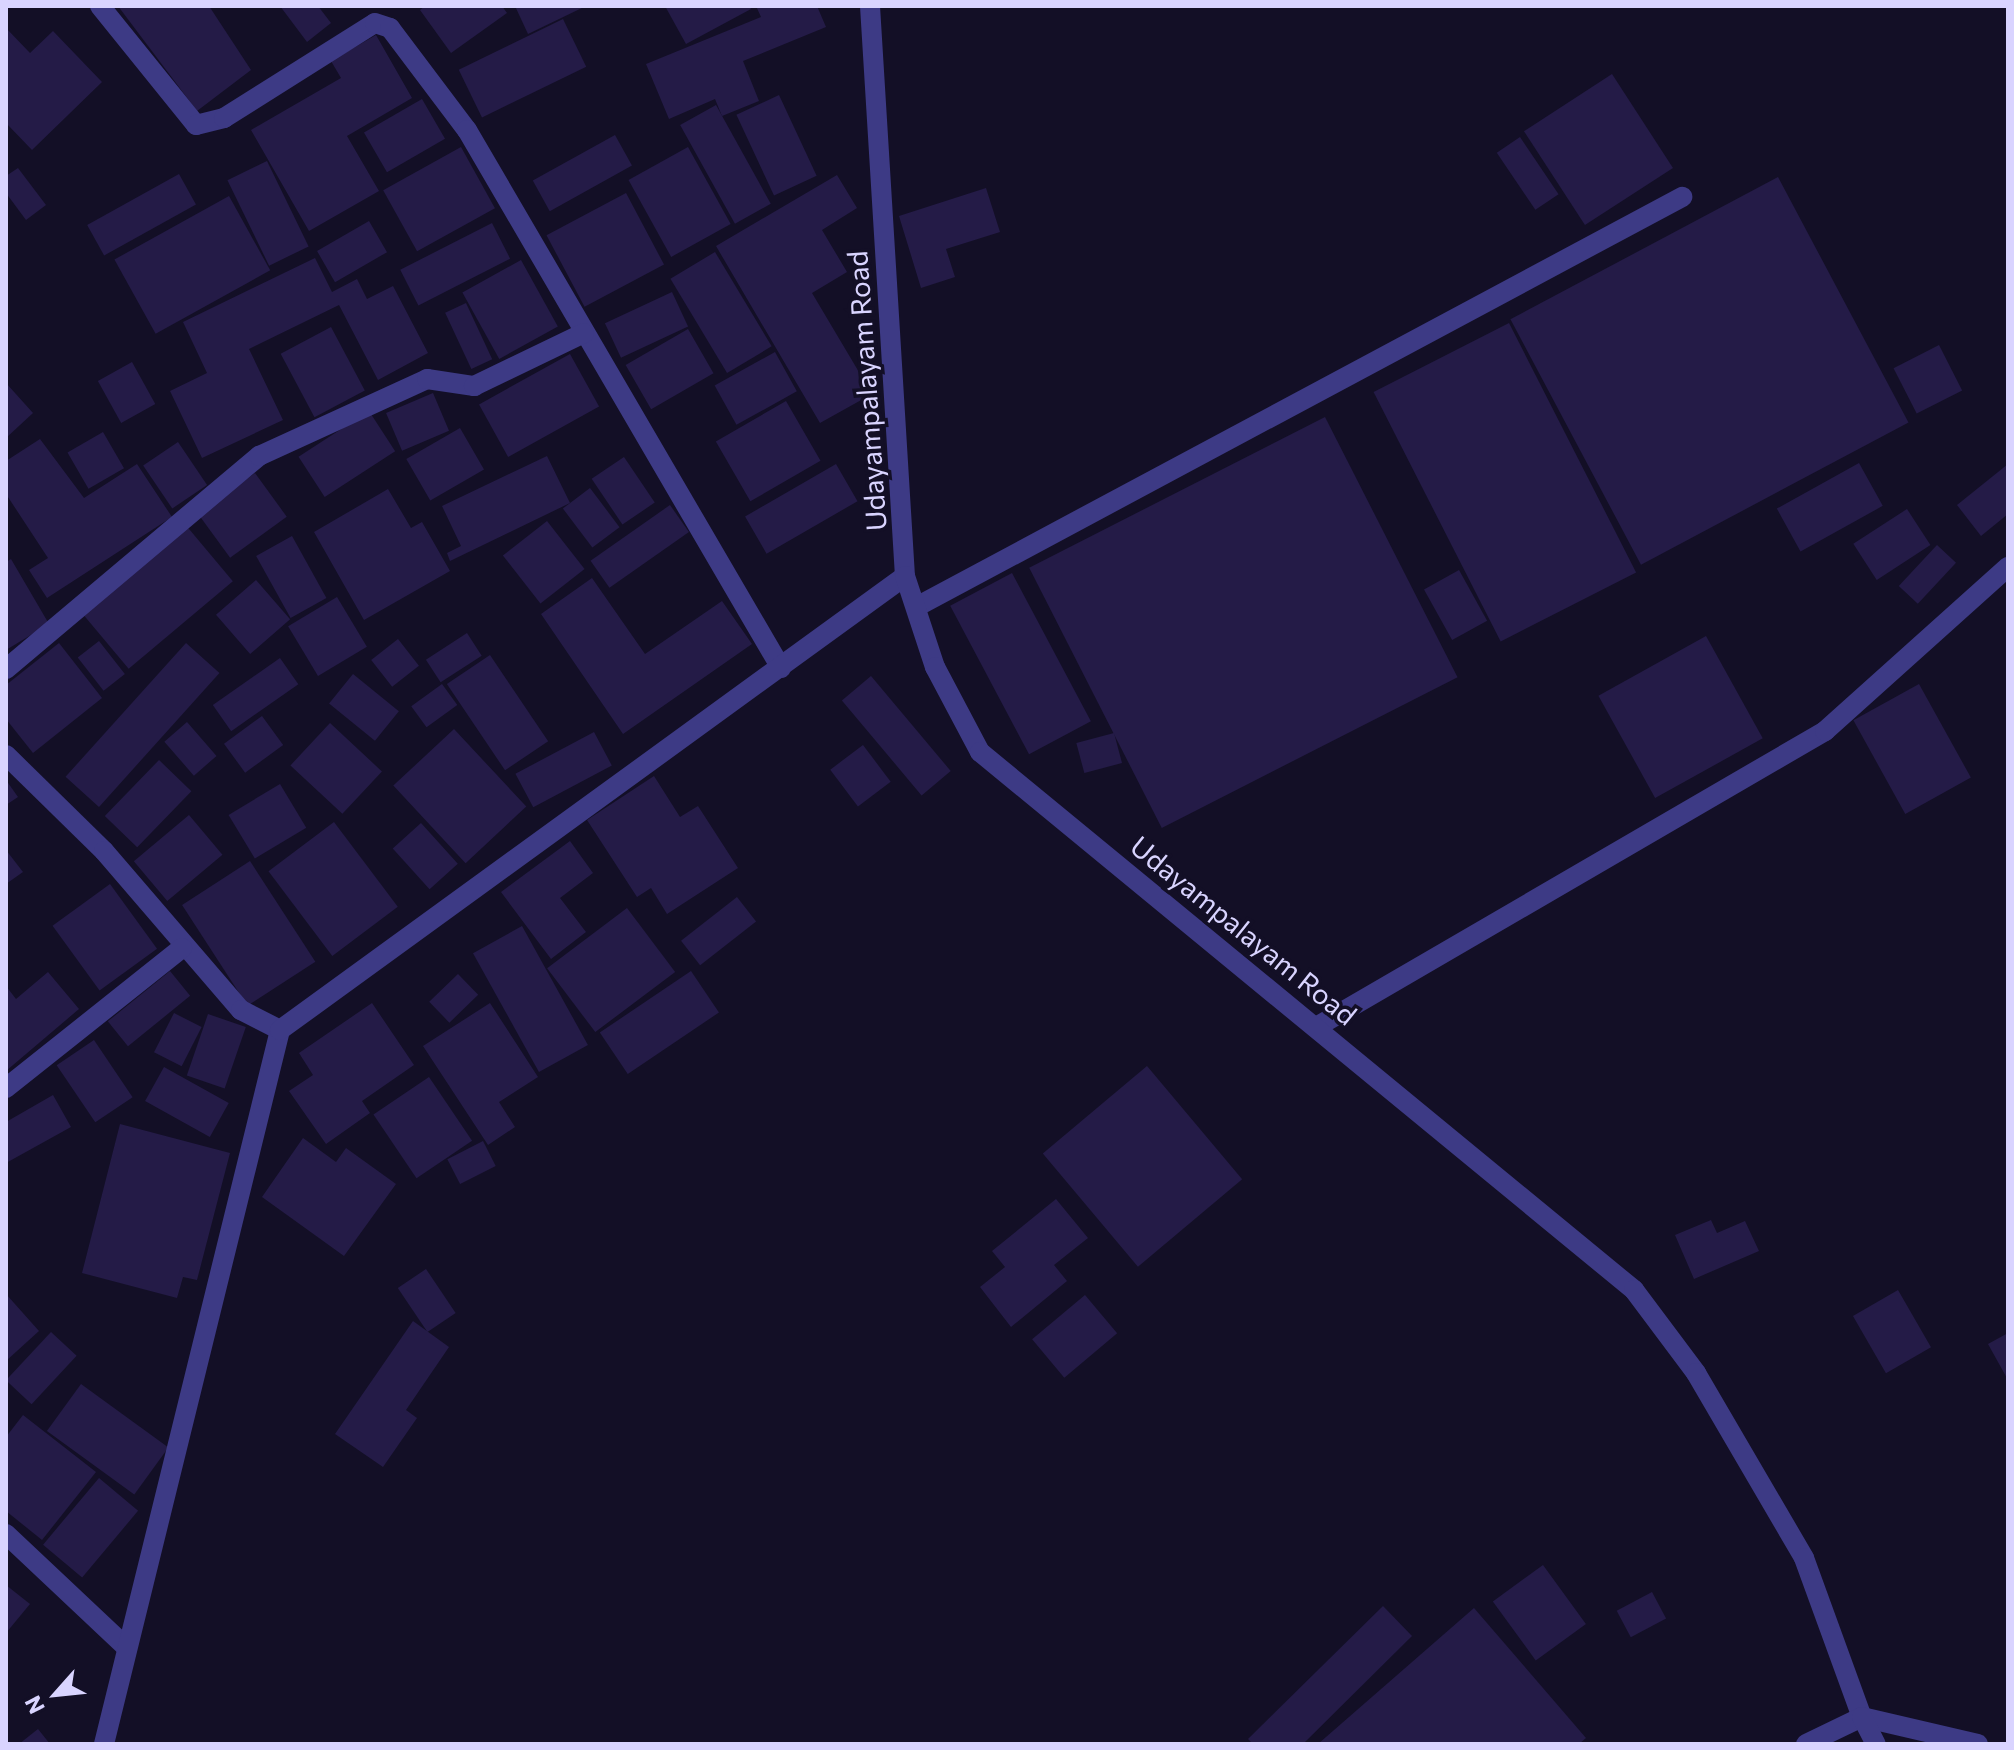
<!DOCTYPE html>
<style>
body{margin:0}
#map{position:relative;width:2014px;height:1750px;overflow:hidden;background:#130f26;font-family:Commissioner,sans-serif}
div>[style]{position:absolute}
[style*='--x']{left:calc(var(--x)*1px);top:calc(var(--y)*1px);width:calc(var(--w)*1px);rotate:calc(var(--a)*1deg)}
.building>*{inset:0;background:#241b47;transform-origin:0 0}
.service>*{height:20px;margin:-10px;padding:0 10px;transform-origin:10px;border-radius:10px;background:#3d3a85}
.minor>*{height:20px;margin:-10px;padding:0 10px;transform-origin:10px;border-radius:10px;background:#3d3a85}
.tertiary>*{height:20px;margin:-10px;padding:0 10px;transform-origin:10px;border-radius:10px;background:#3d3a85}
span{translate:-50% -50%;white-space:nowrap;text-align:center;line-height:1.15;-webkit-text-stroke:7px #130f26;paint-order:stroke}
.street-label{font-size:28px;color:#d9d4ff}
.frame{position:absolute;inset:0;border:8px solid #d9d4ff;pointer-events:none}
.north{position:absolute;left:16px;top:1654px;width:80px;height:80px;-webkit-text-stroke:6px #130f26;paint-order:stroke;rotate:243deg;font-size:22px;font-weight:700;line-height:32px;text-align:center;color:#d9d4ff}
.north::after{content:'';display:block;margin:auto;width:28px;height:36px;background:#d9d4ff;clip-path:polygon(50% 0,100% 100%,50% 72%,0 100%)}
</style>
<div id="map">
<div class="building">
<div style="clip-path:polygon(118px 6px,209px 6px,251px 70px,197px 111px)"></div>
<div style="clip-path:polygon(280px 6px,318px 6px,331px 23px,307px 42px)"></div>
<div style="clip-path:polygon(425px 6px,502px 6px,507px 13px,451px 53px,420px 10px)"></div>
<div style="clip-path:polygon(515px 6px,586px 6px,528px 34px)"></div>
<div style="clip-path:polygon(665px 6px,749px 6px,751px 9px,686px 44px)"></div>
<div style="clip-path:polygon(756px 6px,817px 6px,826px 27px,743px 61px,759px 101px,722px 116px,715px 99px,669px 119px,646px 64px,761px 17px)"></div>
<div style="left:563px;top:19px;width:53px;height:116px;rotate:64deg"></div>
<div style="clip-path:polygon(6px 28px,30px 53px,53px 31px,102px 82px,32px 150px,6px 123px)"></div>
<div style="clip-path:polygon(376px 35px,412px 98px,347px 136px,379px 191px,309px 231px,251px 130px,341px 78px,331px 61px)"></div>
<div style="left:1612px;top:74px;width:112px;height:105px;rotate:57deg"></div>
<div style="left:779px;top:95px;width:89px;height:47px;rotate:65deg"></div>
<div style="left:422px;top:99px;width:46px;height:67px;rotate:60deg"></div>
<div style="left:716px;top:105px;width:113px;height:41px;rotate:61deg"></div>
<div style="left:615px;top:135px;width:35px;height:94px;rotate:61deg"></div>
<div style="left:1520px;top:137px;width:69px;height:28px;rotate:56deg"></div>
<div style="left:461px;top:147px;width:70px;height:89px;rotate:61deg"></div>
<div style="left:688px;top:147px;width:88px;height:68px;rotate:61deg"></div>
<div style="left:267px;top:161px;width:95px;height:44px;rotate:64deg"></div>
<div style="clip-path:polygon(18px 168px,46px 205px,26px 220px,6px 193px,6px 176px)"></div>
<div style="left:179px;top:174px;width:35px;height:105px;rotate:61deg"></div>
<div style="clip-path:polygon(837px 175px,857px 208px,822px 230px,847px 272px,812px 293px,872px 394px,820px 423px,716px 246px)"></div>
<div style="left:1778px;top:177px;width:278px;height:303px;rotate:62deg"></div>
<div style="clip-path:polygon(986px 188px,1000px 232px,946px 249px,955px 277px,921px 288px,899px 216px)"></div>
<div style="left:626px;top:193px;width:81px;height:90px;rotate:62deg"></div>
<div style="left:229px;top:196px;width:85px;height:131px;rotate:61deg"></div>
<div style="left:369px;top:221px;width:36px;height:60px;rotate:60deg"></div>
<div style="left:492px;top:223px;width:40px;height:103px;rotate:63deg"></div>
<div style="left:715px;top:252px;width:110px;height:52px;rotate:59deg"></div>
<div style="clip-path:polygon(315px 258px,332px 292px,357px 279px,367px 299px,393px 286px,428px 353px,378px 380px,339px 305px,249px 349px,283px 420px,202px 458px,170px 391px,207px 373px,183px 322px)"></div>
<div style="left:521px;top:260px;width:76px;height:67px;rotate:61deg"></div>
<div style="left:672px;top:292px;width:38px;height:74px;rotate:65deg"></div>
<div style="left:466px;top:303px;width:62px;height:23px;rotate:65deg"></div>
<div style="left:1509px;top:323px;width:280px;height:152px;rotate:63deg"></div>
<div style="left:331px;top:327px;width:72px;height:57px;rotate:62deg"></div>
<div style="left:688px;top:329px;width:51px;height:72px;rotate:60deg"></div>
<div style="left:1939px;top:345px;width:51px;height:51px;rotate:63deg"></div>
<div style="left:775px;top:352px;width:45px;height:69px;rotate:61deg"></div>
<div style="left:570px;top:354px;width:60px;height:104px;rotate:61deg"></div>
<div style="left:132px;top:362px;width:48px;height:39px;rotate:61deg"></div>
<div style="clip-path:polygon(6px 383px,33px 413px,6px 438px)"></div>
<div style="left:433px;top:393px;width:41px;height:51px;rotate:67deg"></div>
<div style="left:786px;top:401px;width:69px;height:81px;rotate:60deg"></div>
<div style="left:369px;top:411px;width:48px;height:84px;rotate:57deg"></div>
<div style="left:1325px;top:417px;width:292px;height:332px;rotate:63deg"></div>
<div style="left:460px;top:428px;width:48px;height:62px;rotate:60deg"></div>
<div style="left:103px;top:432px;width:42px;height:41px;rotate:60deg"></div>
<div style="clip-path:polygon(40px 439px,84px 498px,137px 464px,172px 517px,47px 598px,29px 570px,48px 558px,6px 494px,6px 461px)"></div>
<div style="left:178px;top:442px;width:52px;height:42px;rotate:56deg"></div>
<div style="clip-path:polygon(547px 456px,570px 503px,450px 561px,447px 553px,461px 546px,442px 506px)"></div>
<div style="left:624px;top:457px;width:55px;height:39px;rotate:56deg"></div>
<div style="left:1859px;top:463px;width:49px;height:94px;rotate:61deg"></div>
<div style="left:836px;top:464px;width:43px;height:105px;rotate:60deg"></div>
<div style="clip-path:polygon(2008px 464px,2008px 514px,1981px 536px,1957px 505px)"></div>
<div style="left:255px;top:473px;width:54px;height:70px;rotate:54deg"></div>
<div style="left:590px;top:488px;width:49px;height:34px;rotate:53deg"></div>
<div style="clip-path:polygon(388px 489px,411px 528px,422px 522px,450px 571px,364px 620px,314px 532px)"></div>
<div style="left:670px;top:505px;width:33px;height:97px;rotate:55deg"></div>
<div style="left:1907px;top:509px;width:43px;height:64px;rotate:57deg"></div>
<div style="left:547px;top:521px;width:61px;height:56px;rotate:52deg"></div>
<div style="left:184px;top:523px;width:76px;height:136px;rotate:50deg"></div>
<div style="left:292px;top:536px;width:71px;height:41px;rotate:61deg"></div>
<div style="left:1937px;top:545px;width:26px;height:56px;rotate:43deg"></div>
<div style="clip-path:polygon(11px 559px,49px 624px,6px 650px,6px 562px)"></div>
<div style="left:1459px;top:570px;width:58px;height:40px;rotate:61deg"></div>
<div style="left:1012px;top:573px;width:168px;height:70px;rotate:62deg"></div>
<div style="clip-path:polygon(592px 578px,645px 654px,722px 601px,752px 644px,623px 734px,541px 614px)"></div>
<div style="left:256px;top:580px;width:52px;height:53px;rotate:49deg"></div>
<div style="left:337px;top:597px;width:58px;height:57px;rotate:59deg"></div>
<div style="left:467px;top:633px;width:27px;height:49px;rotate:57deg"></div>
<div style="left:1706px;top:636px;width:117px;height:123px;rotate:61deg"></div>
<div style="left:398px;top:639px;width:34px;height:34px;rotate:52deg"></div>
<div style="left:99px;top:641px;width:42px;height:27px;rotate:52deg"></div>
<div style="clip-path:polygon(59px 643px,102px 698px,33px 753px,6px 719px,6px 685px)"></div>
<div style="left:186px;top:643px;width:45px;height:180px;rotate:42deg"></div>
<div style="left:490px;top:655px;width:104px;height:52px;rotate:56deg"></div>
<div style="left:280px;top:658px;width:32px;height:82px;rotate:55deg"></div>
<div style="left:353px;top:674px;width:59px;height:38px;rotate:39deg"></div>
<div style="left:871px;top:676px;width:124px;height:38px;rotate:50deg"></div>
<div style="left:442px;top:684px;width:26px;height:38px;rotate:54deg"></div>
<div style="left:1919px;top:684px;width:107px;height:75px;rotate:61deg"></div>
<div style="left:262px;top:716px;width:36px;height:47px;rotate:54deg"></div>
<div style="left:187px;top:722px;width:45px;height:30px;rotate:49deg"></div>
<div style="left:330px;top:723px;width:71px;height:58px;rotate:43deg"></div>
<div style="left:454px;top:729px;width:106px;height:83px;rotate:47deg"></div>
<div style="left:594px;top:732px;width:38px;height:89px;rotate:62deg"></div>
<div style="left:1114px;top:733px;width:31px;height:39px;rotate:75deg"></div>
<div style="left:863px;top:745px;width:46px;height:41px;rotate:53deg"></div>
<div style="left:159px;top:760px;width:45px;height:78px;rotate:44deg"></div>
<div style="clip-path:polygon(654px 776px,680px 817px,698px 806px,738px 868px,667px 914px,651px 888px,637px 897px,587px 820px)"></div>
<div style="clip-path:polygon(6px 780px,18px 797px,6px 805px)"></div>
<div style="left:280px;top:784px;width:51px;height:60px;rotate:59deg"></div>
<div style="left:189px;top:815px;width:52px;height:72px;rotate:50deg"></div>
<div style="left:334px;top:822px;width:106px;height:82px;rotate:53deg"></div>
<div style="left:421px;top:823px;width:55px;height:38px;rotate:48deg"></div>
<div style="clip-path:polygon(570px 841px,593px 873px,560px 898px,586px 932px,551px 959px,501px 892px)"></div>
<div style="clip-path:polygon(6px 850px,23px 872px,6px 884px)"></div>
<div style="left:250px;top:861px;width:120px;height:81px;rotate:57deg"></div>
<div style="left:110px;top:884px;width:80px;height:71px;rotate:54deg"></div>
<div style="left:737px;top:897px;width:31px;height:71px;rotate:52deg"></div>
<div style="left:627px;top:908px;width:80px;height:100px;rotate:53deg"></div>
<div style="left:522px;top:926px;width:136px;height:56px;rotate:61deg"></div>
<div style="left:170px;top:971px;width:32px;height:80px;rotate:51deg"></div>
<div style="left:691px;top:971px;width:50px;height:110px;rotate:56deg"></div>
<div style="clip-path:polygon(48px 972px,79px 1009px,6px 1071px,6px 986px,16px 999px)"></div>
<div style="left:458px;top:974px;width:29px;height:40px;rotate:46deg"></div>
<div style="clip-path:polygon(372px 1003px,414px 1065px,362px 1101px,370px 1113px,326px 1144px,289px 1091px,313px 1075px,299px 1053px)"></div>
<div style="clip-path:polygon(490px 1003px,538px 1077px,499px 1102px,515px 1127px,488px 1145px,423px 1046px)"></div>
<div style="left:174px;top:1013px;width:31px;height:44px;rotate:27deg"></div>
<div style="left:208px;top:1014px;width:40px;height:65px;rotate:19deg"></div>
<div style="left:94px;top:1040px;width:69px;height:45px;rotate:56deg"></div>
<div style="left:1147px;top:1066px;width:148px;height:136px;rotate:50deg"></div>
<div style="left:164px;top:1067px;width:74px;height:39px;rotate:29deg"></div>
<div style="left:429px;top:1077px;width:77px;height:67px;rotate:56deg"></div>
<div style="clip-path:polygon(53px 1095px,71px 1127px,6px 1163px,6px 1122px)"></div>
<div style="clip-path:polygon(120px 1124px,230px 1153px,197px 1280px,183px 1277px,177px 1298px,82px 1273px)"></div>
<div style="clip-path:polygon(303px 1138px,336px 1162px,346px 1148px,396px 1184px,344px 1256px,262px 1197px)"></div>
<div style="left:483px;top:1141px;width:28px;height:40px;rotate:63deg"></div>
<div style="clip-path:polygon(1056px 1199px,1088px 1238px,1054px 1265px,1067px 1281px,1011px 1327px,980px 1287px,1005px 1267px,992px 1251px)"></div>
<div style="clip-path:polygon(1711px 1220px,1717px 1233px,1745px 1221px,1759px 1251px,1694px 1279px,1675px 1235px)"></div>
<div style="left:426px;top:1269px;width:53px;height:34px;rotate:56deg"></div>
<div style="left:1898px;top:1290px;width:66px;height:52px;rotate:60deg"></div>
<div style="clip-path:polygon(6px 1294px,39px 1331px,6px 1361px)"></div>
<div style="left:1085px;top:1295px;width:50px;height:69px;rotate:50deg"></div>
<div style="clip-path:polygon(413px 1321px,449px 1347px,406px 1410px,417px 1418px,383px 1467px,335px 1434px)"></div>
<div style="left:51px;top:1332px;width:35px;height:66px;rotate:43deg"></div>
<div style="clip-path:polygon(2008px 1333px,2008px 1380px,1988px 1344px)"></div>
<div style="left:81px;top:1384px;width:108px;height:58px;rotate:36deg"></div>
<div style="clip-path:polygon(23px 1415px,96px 1472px,42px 1540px,6px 1511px,6px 1437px)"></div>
<div style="left:99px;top:1478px;width:51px;height:87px;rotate:40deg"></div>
<div style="left:1543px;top:1565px;width:73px;height:62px;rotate:54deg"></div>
<div style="clip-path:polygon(6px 1585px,30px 1604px,6px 1633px)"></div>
<div style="left:1652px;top:1592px;width:30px;height:40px;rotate:62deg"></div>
<div style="clip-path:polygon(1383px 1606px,1412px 1636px,1303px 1744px,1253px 1744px,1248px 1739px)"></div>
<div style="clip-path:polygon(1474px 1608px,1586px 1738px,1579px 1744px,1318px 1744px)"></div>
<div style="clip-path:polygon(38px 1729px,50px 1744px,19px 1744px)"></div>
</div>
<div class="service">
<div style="--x:918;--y:606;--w:867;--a:-28.16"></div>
</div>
<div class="minor">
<div style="--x:100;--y:6;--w:153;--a:51.1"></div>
<div style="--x:196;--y:125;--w:29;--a:-14"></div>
<div style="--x:224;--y:118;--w:178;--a:-32.2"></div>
<div style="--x:375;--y:23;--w:16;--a:18"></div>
<div style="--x:390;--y:28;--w:128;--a:53"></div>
<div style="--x:467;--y:130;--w:623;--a:59.73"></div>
<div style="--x:6;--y:669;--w:331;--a:-40.1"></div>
<div style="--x:259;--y:456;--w:185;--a:-24.6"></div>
<div style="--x:427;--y:379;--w:48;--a:8.5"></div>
<div style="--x:474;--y:386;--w:122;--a:-25.7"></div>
<div style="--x:6;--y:755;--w:137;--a:44.4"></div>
<div style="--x:104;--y:851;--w:210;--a:49.3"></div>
<div style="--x:241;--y:1010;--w:44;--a:27.1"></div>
<div style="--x:1318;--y:1026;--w:587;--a:-30.19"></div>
<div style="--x:1825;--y:731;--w:246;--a:-41.9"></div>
<div style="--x:6;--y:1088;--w:225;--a:-38.5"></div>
<div style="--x:6;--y:1534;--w:166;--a:43.3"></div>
<div style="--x:104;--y:1744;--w:735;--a:-76.15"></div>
<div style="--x:280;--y:1030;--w:772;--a:-35.99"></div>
</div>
<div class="tertiary">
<div style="--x:870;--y:6;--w:571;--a:86.49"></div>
<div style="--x:905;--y:576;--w:96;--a:71.8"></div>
<div style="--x:935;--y:667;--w:96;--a:62.1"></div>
<div style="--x:980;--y:752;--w:847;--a:39.44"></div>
<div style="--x:1634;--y:1290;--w:104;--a:53.2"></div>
<div style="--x:1696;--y:1373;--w:214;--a:59.7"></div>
<div style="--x:1804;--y:1558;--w:169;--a:70"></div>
<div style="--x:1862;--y:1717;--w:62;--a:154.3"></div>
<div style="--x:1862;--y:1717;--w:119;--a:13.1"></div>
<div style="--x:1862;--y:1717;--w:30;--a:63"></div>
</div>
<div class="street-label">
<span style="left:866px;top:391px;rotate:-94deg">Udayampalayam Road</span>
<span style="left:1244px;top:930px;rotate:39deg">Udayampalayam Road</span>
</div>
<div class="frame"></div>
<div class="north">N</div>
</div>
